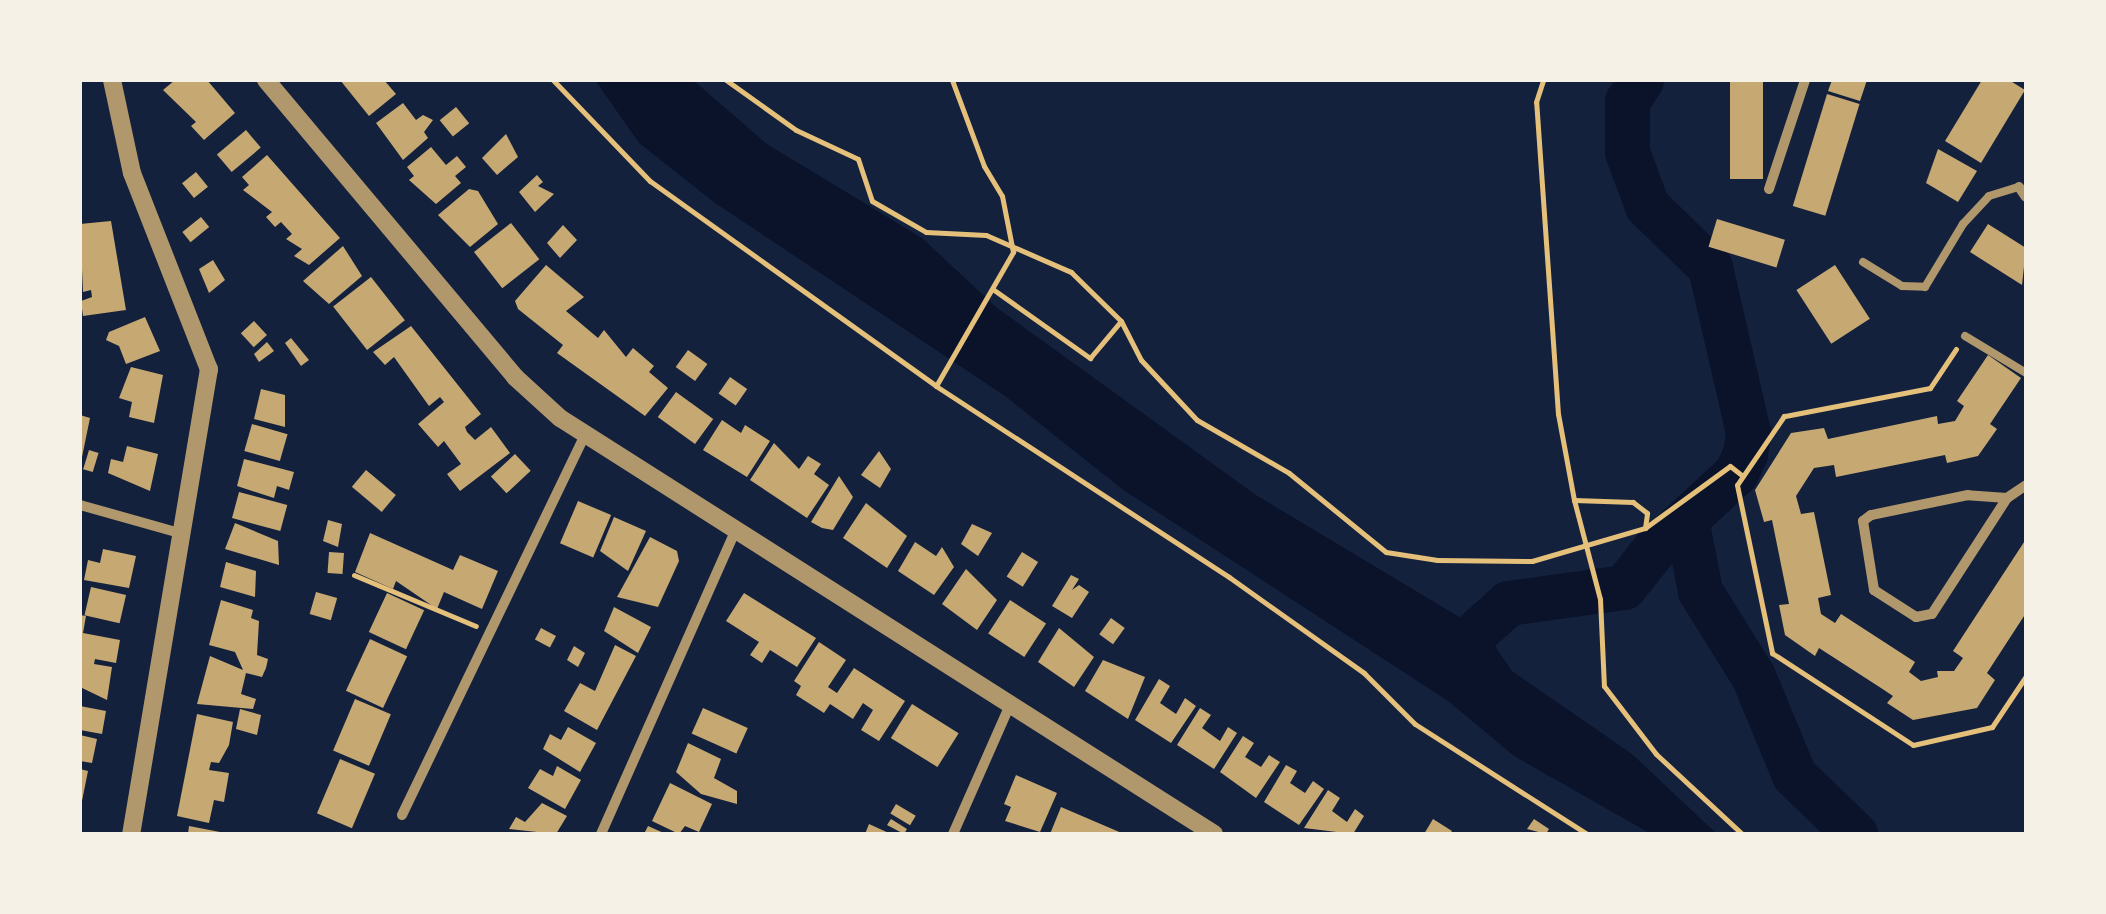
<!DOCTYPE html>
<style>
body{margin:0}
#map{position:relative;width:2106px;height:914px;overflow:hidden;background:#14213d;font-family:Signika,sans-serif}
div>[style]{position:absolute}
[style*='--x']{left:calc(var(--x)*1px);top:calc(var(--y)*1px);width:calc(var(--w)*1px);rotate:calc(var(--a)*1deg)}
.water>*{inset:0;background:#0b132b}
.river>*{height:45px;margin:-22.5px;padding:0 22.5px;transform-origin:22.5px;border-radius:22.5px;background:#0b132b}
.building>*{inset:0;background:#c6a872;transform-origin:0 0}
.path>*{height:5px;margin:-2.5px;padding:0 2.5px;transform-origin:2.5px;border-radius:2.5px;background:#e5c07b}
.service>*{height:8px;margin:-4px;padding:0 4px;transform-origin:4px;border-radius:4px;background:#b1986c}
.minor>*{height:10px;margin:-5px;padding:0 5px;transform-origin:5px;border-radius:5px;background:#b1986c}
.tertiary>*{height:18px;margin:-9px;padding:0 9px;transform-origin:9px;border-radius:9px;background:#b1986c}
span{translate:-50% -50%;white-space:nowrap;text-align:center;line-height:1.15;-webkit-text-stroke:8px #f6f1e7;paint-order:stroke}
.frame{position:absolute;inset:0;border:82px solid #f6f1e7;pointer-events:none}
</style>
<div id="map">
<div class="water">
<div style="clip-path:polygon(595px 80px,693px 80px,767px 144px,922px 238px,996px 307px,1256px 495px,1486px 633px,1512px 671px,1632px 754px,1717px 834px,1651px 834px,1514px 756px,1448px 701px,1122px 489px,1005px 396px,715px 203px,639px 143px)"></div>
</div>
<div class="river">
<div style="--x:1686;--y:519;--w:73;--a:79"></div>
<div style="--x:1700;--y:591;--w:100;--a:58.1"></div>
<div style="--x:1753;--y:676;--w:107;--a:67.5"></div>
<div style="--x:1794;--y:775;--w:85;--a:44"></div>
<div style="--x:1454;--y:652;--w:73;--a:-42.2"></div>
<div style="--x:1508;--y:603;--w:117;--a:-7.9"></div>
<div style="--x:1624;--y:587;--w:50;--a:-51.5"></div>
<div style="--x:1655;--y:548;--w:110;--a:-42.8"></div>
<div style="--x:1736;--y:473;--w:21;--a:-65"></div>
<div style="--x:1745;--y:454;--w:22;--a:-82"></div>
<div style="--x:1748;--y:432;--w:169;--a:-103"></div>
<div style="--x:1710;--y:267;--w:88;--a:-135.9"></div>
<div style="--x:1647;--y:206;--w:58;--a:-110.3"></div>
<div style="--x:1627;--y:152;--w:51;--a:-90"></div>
<div style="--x:1627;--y:101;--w:25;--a:-56"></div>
</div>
<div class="building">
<div style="clip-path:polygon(175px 80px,207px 80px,235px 113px,204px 140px,191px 126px,196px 122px,163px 90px)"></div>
<div style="clip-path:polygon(340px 80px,384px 80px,396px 94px,369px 116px)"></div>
<div style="left:1730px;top:80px;width:33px;height:99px"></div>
<div style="clip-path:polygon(1832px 80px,1867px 80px,1860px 101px,1828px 91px)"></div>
<div style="clip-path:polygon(1982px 80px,2009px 80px,2025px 90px,1981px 163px,1945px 141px)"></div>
<div style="left:1827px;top:94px;width:34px;height:117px;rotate:17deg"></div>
<div style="clip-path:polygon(403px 103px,416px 120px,423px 115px,433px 120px,424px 132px,428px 138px,403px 160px,376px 123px)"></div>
<div style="left:456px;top:107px;width:21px;height:21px;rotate:51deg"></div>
<div style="left:246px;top:130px;width:23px;height:38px;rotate:50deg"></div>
<div style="clip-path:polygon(506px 134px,518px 157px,497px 175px,482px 158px)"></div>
<div style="clip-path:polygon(431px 147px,446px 165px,457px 156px,466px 167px,455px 176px,461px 183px,436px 204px,409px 180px,414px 176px,407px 167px)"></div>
<div style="clip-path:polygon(1938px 149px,1977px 171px,1958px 202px,1926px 183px)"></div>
<div style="clip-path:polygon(267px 155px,340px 238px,309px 265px,294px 256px,302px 249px,286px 239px,292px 234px,281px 222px,275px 227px,266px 217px,272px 212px,243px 190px,249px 185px,242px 177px)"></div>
<div style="left:196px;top:172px;width:19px;height:18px;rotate:51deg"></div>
<div style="clip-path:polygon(537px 175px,543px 182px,538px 186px,554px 194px,535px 212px,519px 192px)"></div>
<div style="clip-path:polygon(469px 189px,478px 191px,498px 224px,470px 247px,438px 215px)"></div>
<div style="left:201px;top:217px;width:13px;height:24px;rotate:51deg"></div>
<div style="left:1717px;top:219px;width:71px;height:29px;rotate:17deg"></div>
<div style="clip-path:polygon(111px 221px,126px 310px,83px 316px,81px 301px,92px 297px,91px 290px,83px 292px,80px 224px)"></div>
<div style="left:511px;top:223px;width:46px;height:47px;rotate:52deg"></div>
<div style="clip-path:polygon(1988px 224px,2026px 248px,2022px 285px,1970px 252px)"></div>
<div style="clip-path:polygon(563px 225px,577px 240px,560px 258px,547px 243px)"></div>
<div style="clip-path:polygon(343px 246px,362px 276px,329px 304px,303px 281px)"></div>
<div style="clip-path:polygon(213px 260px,225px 280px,209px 293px,199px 269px)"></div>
<div style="clip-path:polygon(546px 265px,584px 297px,566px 311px,598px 338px,604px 330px,626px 357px,633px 348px,654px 366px,649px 372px,668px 388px,645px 416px,557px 353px,563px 345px,518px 309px,515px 301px)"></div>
<div style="left:1835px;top:265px;width:64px;height:46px;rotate:57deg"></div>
<div style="left:371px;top:277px;width:55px;height:48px;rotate:52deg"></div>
<div style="clip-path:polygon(145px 317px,160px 351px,126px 364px,119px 346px,106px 340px,109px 332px)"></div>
<div style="left:254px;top:321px;width:19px;height:18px;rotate:47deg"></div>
<div style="clip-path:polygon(411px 326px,481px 414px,465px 427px,467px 432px,475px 440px,491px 427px,510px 453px,460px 491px,447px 474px,461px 464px,444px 441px,438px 447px,418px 424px,444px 402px,440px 397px,429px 406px,394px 357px,385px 365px,373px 352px)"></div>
<div style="clip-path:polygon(291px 338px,309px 360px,301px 366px,285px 343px)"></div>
<div style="clip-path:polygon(267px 342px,274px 351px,259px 362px,254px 354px)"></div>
<div style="left:688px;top:350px;width:24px;height:21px;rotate:36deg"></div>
<div style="clip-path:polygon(1988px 355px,2021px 378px,1990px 424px,1997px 429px,1978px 456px,1947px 463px,1945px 455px,1836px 477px,1834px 465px,1814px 468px,1796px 496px,1801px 514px,1814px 512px,1831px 595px,1818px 598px,1821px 614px,1835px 623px,1841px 614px,1915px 662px,1909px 672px,1921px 681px,1938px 677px,1937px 671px,1954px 671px,1963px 658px,1953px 651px,2026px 539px,2026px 613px,1987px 673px,1995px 680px,1977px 708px,1913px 720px,1887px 703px,1893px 696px,1881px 688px,1819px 648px,1815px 656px,1785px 635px,1779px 605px,1789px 604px,1772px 520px,1764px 522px,1755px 490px,1791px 433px,1824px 428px,1828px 439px,1937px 416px,1938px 424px,1955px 421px,1964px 406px,1957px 401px)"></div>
<div style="clip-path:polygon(131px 367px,163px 375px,154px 423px,129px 417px,132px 402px,119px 398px)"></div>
<div style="left:730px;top:377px;width:21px;height:20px;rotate:35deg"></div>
<div style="clip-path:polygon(261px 389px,285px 395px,285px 427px,254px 419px)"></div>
<div style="left:676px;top:392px;width:46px;height:31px;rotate:36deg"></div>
<div style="clip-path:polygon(80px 415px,90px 418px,82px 457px,80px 457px)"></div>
<div style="clip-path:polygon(722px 420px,741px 433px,745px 425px,770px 441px,747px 477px,703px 450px)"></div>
<div style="left:252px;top:424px;width:37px;height:28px;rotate:16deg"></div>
<div style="clip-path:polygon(774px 443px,799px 469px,808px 456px,821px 464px,814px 474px,829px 485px,807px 518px,750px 480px)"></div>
<div style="clip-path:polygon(127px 446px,158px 454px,150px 491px,108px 473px,111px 459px,123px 462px)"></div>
<div style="left:89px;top:450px;width:10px;height:20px;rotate:17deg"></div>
<div style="clip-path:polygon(879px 451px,891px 469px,880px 488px,861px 475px)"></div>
<div style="left:515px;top:454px;width:23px;height:33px;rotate:47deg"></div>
<div style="clip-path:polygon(244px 459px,294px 472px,289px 490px,277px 486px,274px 498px,237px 486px)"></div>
<div style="left:366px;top:470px;width:39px;height:22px;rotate:40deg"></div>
<div style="clip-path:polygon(839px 476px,853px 497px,833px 530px,822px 528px,811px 522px)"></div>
<div style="left:239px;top:492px;width:50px;height:27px;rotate:15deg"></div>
<div style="left:578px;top:501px;width:36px;height:46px;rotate:23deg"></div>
<div style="clip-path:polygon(866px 503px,907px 536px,887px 568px,843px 538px)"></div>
<div style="clip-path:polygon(614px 517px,646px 531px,628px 571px,600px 551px)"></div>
<div style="clip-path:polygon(328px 520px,342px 524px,338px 547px,323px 541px)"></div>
<div style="clip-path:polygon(235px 523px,278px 541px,279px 565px,225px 549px)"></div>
<div style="clip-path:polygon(972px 524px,992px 533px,978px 556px,961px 544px)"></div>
<div style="clip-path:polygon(370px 533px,453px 570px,460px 555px,498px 571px,482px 609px,444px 592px,437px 609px,396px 581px,393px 589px,355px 572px)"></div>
<div style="clip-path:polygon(650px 537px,677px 551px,679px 561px,658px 607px,617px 597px)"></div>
<div style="clip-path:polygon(915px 542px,936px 556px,942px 547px,954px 567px,934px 595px,898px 571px)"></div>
<div style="clip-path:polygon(103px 549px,136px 556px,129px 588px,84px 580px,88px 560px,100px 563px)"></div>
<div style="left:329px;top:552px;width:15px;height:21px;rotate:4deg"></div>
<div style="left:1022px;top:552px;width:19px;height:29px;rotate:32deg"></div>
<div style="clip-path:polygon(226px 562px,256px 571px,255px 597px,220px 587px)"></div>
<div style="clip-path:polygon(966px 569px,997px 600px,977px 630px,942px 604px)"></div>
<div style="clip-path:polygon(1071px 575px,1079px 579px,1072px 590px,1079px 585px,1089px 592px,1072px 618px,1052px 606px)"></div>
<div style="left:91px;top:587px;width:36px;height:29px;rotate:13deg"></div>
<div style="left:316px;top:592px;width:22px;height:23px;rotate:16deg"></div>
<div style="left:387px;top:593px;width:41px;height:43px;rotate:25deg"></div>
<div style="clip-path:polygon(744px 593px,816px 638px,797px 667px,770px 650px,762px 663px,750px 655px,759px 642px,726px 621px)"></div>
<div style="clip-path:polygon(221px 600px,253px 610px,251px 618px,259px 621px,257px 655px,268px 659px,266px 668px,262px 677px,246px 673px,241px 694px,256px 699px,253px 709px,197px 704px,210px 656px,243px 670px,235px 652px,209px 645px)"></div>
<div style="left:1010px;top:600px;width:43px;height:40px;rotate:33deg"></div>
<div style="clip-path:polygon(614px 607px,651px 627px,638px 653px,604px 631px)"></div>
<div style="clip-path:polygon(80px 615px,86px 616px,83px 633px,120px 640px,116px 663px,95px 659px,94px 664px,112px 667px,107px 700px,80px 687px)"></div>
<div style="left:1111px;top:618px;width:17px;height:20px;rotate:36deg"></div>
<div style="left:541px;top:628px;width:17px;height:13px;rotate:28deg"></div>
<div style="clip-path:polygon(1059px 628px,1094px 657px,1074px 687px,1038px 662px)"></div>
<div style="left:370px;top:639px;width:41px;height:57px;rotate:25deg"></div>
<div style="clip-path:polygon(819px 642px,846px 660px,828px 687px,837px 693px,854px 668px,905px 701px,879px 741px,861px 730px,873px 710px,863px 703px,853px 719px,830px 704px,824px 713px,796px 695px,801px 686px,794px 681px)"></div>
<div style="clip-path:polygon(615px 645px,636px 656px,597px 730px,564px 711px,580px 683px,595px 691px)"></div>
<div style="clip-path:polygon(574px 646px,585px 653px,578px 667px,567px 660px)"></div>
<div style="clip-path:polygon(1103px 660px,1145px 677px,1128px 719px,1085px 691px)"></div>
<div style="clip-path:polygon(1159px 679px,1170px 686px,1160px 703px,1176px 714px,1185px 698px,1196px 706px,1171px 743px,1135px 720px)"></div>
<div style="left:355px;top:699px;width:39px;height:56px;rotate:23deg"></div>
<div style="left:912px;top:704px;width:55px;height:40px;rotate:32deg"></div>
<div style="clip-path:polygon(80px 706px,106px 711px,102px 734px,80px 730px)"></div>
<div style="left:703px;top:708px;width:49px;height:28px;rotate:24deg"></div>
<div style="clip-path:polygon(1200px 708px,1211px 715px,1202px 728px,1220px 741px,1228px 727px,1237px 733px,1214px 769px,1177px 745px)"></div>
<div style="clip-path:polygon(240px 709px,261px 715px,257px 735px,236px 729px)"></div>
<div style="clip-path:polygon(197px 714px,233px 722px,229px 745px,219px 763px,211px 762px,209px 770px,229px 773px,224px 802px,214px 800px,209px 823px,177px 816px)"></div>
<div style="clip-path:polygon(568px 727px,596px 743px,580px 772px,543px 749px,550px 734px,561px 740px)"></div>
<div style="clip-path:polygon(80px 735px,97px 739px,92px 763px,80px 761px)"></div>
<div style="clip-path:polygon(1243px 736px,1254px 743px,1245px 757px,1261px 767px,1269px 755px,1280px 762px,1256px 798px,1220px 772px)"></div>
<div style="clip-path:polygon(688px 743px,721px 759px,714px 778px,737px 791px,737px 804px,701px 794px,676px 772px)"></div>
<div style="left:340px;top:759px;width:38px;height:59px;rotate:23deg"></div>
<div style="clip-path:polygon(1286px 765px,1297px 771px,1290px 783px,1305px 793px,1313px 781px,1324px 789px,1299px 825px,1264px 802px)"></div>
<div style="clip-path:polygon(557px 766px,581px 780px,565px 809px,528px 788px,540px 769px,553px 776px)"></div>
<div style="clip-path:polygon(80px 769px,88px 771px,82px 801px,80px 801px)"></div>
<div style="clip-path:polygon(1016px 775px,1057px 793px,1040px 832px,1005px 821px,1011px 807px,1004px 804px)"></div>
<div style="clip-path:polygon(670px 783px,712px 804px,699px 832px,685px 826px,679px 834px,652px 821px)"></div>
<div style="clip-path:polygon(1328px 790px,1340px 798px,1332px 811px,1347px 822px,1355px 809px,1364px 816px,1353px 834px,1304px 828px)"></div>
<div style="clip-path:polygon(542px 803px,567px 816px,556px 834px,509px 829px,516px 817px,525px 822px)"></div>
<div style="left:896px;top:804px;width:23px;height:11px;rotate:31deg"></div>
<div style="clip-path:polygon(1061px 807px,1124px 834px,1050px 834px)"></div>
<div style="clip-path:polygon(891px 819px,907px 829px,904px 834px,887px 825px)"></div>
<div style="clip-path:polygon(1433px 819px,1452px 831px,1450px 834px,1424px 834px)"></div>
<div style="clip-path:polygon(1534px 819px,1549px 829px,1546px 834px,1527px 829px)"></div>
<div style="clip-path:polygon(869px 824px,891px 834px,865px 834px)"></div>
<div style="clip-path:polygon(189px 826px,220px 832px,220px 834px,188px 834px)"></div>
<div style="clip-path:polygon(648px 826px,666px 834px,644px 834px)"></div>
</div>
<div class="path">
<div style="--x:553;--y:80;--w:140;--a:46.2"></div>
<div style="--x:650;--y:181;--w:352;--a:35.6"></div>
<div style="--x:936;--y:386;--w:155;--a:-60.1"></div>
<div style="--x:1013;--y:252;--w:57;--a:-101.1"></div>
<div style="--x:1002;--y:196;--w:35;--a:-121"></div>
<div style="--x:984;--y:166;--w:92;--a:-110.4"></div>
<div style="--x:726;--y:80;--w:86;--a:35.5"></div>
<div style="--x:796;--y:130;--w:68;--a:25.1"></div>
<div style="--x:858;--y:159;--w:44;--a:71.6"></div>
<div style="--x:872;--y:201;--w:62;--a:29.9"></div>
<div style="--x:926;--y:232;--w:60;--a:2.9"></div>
<div style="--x:986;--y:235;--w:93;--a:23.5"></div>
<div style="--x:1071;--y:272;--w:70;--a:44.4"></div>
<div style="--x:1121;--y:321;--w:44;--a:62.9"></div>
<div style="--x:1141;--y:360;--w:82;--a:47"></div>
<div style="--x:1197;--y:420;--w:106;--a:29.9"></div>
<div style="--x:1289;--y:473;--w:125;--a:39.2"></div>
<div style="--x:1386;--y:552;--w:52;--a:8.9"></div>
<div style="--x:1437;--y:560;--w:95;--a:0.6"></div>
<div style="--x:1532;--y:561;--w:118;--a:-16.3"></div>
<div style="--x:1645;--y:528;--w:15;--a:-82"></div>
<div style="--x:1647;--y:513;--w:18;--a:-142"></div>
<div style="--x:1633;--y:502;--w:59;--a:-178.1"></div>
<div style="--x:1574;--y:500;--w:87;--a:-100.5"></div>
<div style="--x:1558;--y:414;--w:313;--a:-94"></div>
<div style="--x:1536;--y:102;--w:23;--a:-72"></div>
<div style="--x:994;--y:290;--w:118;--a:35.3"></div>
<div style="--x:1090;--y:358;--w:48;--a:-50"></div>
<div style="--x:1956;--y:349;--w:47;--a:123.7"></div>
<div style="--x:1930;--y:388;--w:149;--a:169.1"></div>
<div style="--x:1784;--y:416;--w:83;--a:124.3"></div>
<div style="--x:1737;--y:485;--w:172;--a:78.2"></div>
<div style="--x:1772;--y:653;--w:168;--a:33.1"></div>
<div style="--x:1913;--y:745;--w:81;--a:-12.8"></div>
<div style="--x:1992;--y:727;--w:61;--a:-56.3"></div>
<div style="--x:936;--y:386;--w:350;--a:33.1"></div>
<div style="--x:1229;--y:577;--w:166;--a:35.4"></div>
<div style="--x:1364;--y:673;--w:72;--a:45"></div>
<div style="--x:1415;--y:724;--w:204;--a:32.6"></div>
<div style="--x:1574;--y:500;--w:102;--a:75.3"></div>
<div style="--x:1600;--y:599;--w:87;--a:87.4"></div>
<div style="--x:1604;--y:686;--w:86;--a:52.6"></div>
<div style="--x:1656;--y:754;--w:117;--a:42.9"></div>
<div style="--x:1645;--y:528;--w:105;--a:-36.1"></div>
<div style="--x:1730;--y:466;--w:16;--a:38"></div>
<div style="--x:354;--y:575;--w:132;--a:22.7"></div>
</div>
<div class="service">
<div style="--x:1863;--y:262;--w:46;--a:31.6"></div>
<div style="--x:1902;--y:286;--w:23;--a:2"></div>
<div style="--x:1925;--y:287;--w:74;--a:-58.9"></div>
<div style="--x:1963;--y:224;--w:38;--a:-47"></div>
<div style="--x:1989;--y:196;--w:31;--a:-17"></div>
<div style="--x:1965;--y:336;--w:71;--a:31.2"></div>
</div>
<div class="minor">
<div style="--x:2019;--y:187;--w:12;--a:55"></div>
<div style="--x:1769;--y:189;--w:115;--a:-71.7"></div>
<div style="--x:2007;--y:498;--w:39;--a:-176"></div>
<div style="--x:1968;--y:495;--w:99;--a:168.3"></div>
<div style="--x:1871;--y:515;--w:10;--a:143"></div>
<div style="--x:1863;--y:521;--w:70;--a:80.9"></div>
<div style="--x:1874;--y:590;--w:50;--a:32.7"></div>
<div style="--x:1916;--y:617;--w:16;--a:-11"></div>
<div style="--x:1932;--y:614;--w:138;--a:-57.1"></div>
<div style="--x:2007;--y:498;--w:23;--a:-34"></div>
<div style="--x:80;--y:505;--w:107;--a:15.7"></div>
<div style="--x:402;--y:815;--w:420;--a:-64.3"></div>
<div style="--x:601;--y:834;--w:331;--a:-66.1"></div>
<div style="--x:953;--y:834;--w:141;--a:-66.2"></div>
</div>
<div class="tertiary">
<div style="--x:112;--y:80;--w:95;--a:77.9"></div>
<div style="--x:132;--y:173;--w:211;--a:68.6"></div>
<div style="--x:209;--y:369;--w:471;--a:99.5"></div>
<div style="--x:266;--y:80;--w:388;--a:50"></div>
<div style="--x:515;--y:377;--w:61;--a:42.3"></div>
<div style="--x:560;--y:418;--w:775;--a:32.46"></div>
</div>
<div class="frame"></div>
</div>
